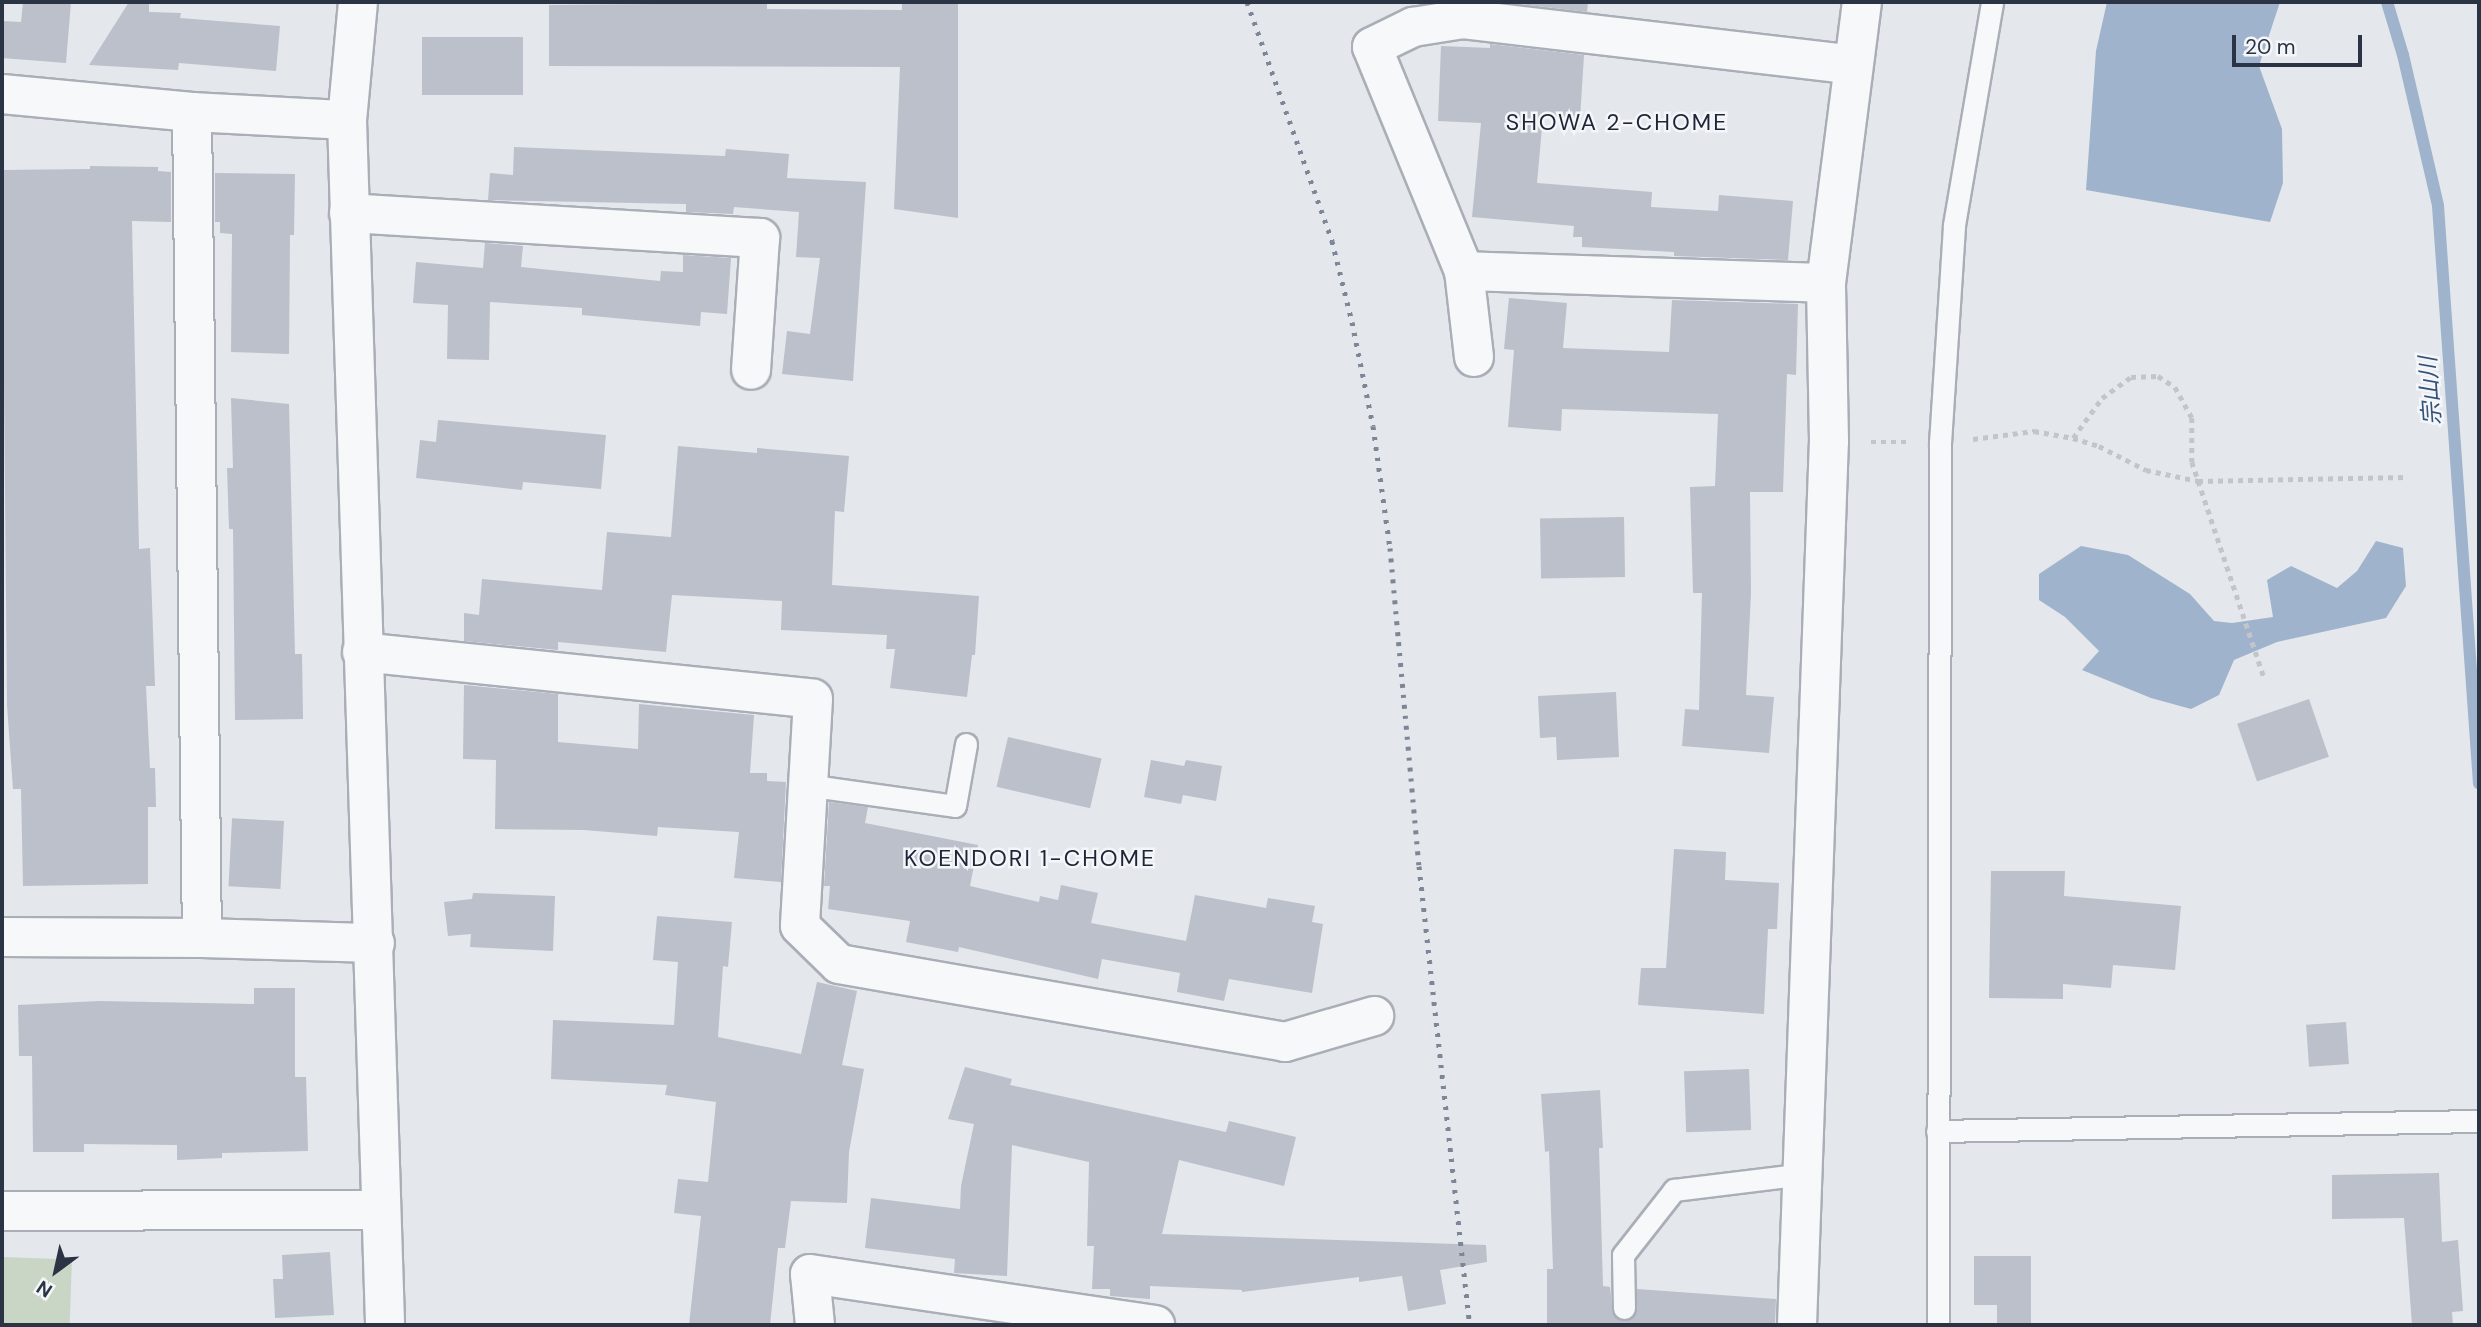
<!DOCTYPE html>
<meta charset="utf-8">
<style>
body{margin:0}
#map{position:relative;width:2481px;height:1327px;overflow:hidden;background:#e4e7ec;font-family:"DM Sans","Noto Sans JP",sans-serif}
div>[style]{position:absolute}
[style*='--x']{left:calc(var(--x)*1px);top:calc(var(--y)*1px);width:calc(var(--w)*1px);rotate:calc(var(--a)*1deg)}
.green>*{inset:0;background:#c9d6c5;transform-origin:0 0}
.water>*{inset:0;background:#9fb4cc}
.stream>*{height:12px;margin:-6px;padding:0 6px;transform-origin:6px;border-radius:6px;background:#9fb4cc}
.building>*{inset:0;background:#bbc0ca;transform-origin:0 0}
.path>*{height:4.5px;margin-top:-2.25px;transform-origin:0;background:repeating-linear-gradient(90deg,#c2c5cb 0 5px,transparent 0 10px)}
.roads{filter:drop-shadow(2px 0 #a9aeb7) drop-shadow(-2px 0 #a9aeb7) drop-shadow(0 2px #a9aeb7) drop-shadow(0 -2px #a9aeb7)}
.service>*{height:21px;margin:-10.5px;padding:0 10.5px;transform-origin:10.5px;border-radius:10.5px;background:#f7f8fa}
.minor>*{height:38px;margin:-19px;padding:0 19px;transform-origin:19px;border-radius:19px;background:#f7f8fa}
.tertiary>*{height:38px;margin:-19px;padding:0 19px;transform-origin:19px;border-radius:19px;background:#f7f8fa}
.rail>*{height:5px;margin-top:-2.5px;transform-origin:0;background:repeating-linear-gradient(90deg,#7d8696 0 3.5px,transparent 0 10.5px)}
span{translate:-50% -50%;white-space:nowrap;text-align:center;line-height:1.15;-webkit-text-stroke:5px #f4f6f9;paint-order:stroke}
.neighbourhood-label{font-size:23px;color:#1d2536;letter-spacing:2px}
.water-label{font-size:23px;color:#34527a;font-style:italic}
.frame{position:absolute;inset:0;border:4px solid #2b3445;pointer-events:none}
.north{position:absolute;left:21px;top:1236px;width:70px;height:70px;-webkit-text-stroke:5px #f4f6f9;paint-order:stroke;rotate:213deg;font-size:19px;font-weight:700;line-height:28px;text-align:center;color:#2b3445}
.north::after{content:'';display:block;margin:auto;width:24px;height:32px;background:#2b3445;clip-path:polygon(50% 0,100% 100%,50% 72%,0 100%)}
.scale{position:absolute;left:2232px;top:35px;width:130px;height:32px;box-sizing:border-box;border:4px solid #2b3445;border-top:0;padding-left:9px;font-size:21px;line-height:24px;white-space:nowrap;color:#2b3445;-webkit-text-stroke:5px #f4f6f9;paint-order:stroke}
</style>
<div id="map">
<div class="green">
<div style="left:2px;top:1257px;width:70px;height:68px;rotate:2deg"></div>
</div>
<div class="water">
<div style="clip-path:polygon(2107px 2px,2280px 2px,2259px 66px,2282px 129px,2283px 183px,2270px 222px,2086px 190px,2096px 51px)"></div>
<div style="clip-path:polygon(2376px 541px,2403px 548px,2406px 586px,2386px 618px,2277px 642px,2234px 660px,2219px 695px,2191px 709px,2151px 698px,2082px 670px,2099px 651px,2065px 617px,2039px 600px,2039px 574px,2081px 546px,2128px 555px,2190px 594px,2214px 621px,2232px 623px,2273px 617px,2267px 580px,2291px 566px,2337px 588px,2357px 571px)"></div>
</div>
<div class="stream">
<div style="--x:2387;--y:2;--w:55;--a:73.2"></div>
<div style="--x:2403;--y:55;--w:155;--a:76.9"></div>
<div style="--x:2438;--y:206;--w:579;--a:85.94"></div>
</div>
<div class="building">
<div style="clip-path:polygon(23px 2px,71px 2px,66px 63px,2px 58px,2px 21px,21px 22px)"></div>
<div style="clip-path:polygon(129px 2px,149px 2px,149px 12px,181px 13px,180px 18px,280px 26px,276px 71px,179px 63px,178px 70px,89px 65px)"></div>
<div style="clip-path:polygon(902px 2px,958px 2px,958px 218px,894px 209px,900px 67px,549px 66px,549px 5px,767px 3px,767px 9px,902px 10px)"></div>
<div style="clip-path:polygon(1503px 2px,1588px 2px,1587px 12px)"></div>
<div style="left:422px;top:37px;width:101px;height:58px"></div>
<div style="clip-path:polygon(1490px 44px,1584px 55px,1580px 119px,1543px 116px,1537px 183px,1652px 192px,1651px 207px,1718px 211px,1719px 195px,1793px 201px,1788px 260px,1674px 256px,1674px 252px,1582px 247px,1582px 237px,1573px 237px,1574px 226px,1472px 217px,1481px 123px,1438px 121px,1441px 46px,1490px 48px)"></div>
<div style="clip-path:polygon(514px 147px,725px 156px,726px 149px,789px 154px,787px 178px,866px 182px,853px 381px,782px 374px,787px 331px,810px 334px,820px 258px,796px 257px,799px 212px,734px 207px,733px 214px,686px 212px,686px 204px,488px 200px,490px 173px,513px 175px)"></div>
<div style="clip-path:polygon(90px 166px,158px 167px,158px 171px,171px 172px,171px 222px,132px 221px,139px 549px,150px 548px,155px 686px,146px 686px,150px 768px,155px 768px,156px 807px,148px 807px,148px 884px,23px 886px,21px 789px,13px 789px,7px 705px,2px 170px,90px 169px)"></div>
<div style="clip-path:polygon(215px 173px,295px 174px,294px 235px,290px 235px,289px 354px,231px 352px,232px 234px,220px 233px,220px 222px,215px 222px)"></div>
<div style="clip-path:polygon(485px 243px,523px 246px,521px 267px,660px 281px,661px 271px,683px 272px,683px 255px,731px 258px,727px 314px,701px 312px,700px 326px,582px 315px,582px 308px,490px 302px,489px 360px,447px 359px,448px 305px,413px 303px,416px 262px,483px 268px)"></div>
<div style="clip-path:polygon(1509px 298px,1567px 303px,1563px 348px,1669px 352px,1672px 300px,1798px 304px,1796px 375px,1787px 374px,1783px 492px,1750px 492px,1751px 593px,1746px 695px,1774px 697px,1769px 753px,1682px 746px,1685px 709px,1699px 710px,1702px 593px,1693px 593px,1690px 487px,1715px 486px,1718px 414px,1562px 409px,1561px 431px,1508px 427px,1514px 350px,1504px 349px)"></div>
<div style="clip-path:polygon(231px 398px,289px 404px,295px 654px,302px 654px,303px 719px,235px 720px,233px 529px,229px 529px,227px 468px,233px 468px)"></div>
<div style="clip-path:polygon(438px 420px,606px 435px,601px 489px,523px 482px,522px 490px,416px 478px,420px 440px,436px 442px)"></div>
<div style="clip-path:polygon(678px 446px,757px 453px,757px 448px,849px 456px,844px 512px,835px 511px,832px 585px,979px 596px,975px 655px,972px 655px,967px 697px,890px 688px,895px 649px,886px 649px,887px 635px,781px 630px,782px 601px,672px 595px,666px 652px,558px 642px,558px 650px,464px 641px,464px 613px,479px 615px,482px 579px,602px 590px,607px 532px,671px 537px)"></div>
<div style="left:1624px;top:517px;width:60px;height:84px;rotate:89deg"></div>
<div style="clip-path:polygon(464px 685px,558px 694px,558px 742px,638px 749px,639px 704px,754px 715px,750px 773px,767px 773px,767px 781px,786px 782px,781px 882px,734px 878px,739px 832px,658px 827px,657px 836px,584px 830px,495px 829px,496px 760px,463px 759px)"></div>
<div style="clip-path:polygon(1616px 692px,1619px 757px,1557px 760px,1556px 737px,1540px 738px,1538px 696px)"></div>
<div style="left:2309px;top:699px;width:61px;height:76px;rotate:71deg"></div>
<div style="left:1008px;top:737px;width:96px;height:51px;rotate:13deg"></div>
<div style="clip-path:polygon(1151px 760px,1184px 766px,1186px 760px,1222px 766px,1216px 801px,1183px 795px,1181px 804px,1144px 797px)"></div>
<div style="clip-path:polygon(829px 802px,868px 807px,865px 823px,978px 845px,970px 886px,1039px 902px,1040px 896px,1058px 900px,1061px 885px,1098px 893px,1091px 923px,1186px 941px,1195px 895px,1266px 908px,1268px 898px,1315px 906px,1312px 922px,1323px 924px,1312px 993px,1229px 979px,1224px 1001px,1177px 992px,1180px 973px,1102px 959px,1098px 979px,959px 947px,958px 952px,906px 942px,910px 921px,828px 909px,830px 886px,824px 886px)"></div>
<div style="left:284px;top:821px;width:68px;height:52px;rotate:93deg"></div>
<div style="clip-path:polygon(1674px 849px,1726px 852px,1725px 880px,1779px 883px,1777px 929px,1768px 929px,1764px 1014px,1638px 1005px,1641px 968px,1666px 968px)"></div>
<div style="clip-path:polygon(1991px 871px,2065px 871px,2064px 896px,2181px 906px,2175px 970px,2113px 965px,2111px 988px,2063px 984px,2063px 999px,1989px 998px)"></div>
<div style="clip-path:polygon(473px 893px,555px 896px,553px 951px,470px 947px,471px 934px,448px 936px,444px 902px,472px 899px)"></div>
<div style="clip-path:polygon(657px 916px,732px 922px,728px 967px,723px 966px,718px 1037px,801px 1054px,817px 982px,857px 991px,842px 1065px,864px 1069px,849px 1152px,847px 1203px,791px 1201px,785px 1248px,778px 1248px,770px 1325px,689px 1325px,701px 1216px,674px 1213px,678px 1179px,708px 1182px,716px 1102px,665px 1095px,667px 1085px,551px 1079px,553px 1020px,674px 1025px,678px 962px,653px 960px)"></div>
<div style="clip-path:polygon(254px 988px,295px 988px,295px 1077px,306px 1077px,308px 1151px,222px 1153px,222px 1158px,177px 1160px,177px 1145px,84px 1144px,84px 1152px,33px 1152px,32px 1056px,19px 1056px,18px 1005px,99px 1001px,254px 1004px)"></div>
<div style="left:2346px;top:1022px;width:42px;height:40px;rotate:86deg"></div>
<div style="clip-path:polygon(965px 1067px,1012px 1079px,1010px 1085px,1226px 1132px,1229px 1121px,1296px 1137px,1284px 1186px,1179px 1160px,1162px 1234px,1486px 1245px,1487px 1262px,1440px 1270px,1446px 1304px,1408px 1311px,1402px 1276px,1359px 1282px,1359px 1277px,1242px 1292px,1242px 1290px,1150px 1286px,1150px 1299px,1110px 1296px,1110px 1289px,1092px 1289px,1094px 1246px,1087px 1246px,1089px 1162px,1012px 1145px,1007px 1276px,954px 1273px,955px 1259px,865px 1248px,871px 1198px,960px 1209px,961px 1186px,974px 1124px,948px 1119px)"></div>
<div style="left:1749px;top:1069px;width:61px;height:65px;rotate:88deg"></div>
<div style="clip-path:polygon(1600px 1090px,1603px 1148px,1599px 1148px,1603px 1286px,1610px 1287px,1613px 1315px,1625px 1321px,1635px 1315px,1637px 1289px,1776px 1299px,1775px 1325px,1547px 1325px,1547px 1269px,1553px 1269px,1549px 1151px,1545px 1152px,1541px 1094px)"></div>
<div style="clip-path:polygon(2439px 1173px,2442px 1242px,2458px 1240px,2463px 1311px,2452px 1312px,2453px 1325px,2412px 1325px,2404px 1218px,2332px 1219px,2332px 1175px)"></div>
<div style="clip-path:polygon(330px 1252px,334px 1315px,275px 1318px,273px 1279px,283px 1279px,282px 1255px)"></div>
<div style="clip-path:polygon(1974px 1256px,2031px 1256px,2031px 1325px,1997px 1325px,1997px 1305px,1974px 1305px)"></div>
</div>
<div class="path">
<div style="--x:2073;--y:438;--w:49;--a:-54.1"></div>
<div style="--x:2102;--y:398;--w:36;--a:-36"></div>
<div style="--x:2131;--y:377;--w:27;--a:-2"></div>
<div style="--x:2158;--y:376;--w:20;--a:33"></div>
<div style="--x:2175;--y:387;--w:35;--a:61"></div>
<div style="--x:2192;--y:418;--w:44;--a:90"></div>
<div style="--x:2192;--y:462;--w:230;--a:71.5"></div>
<div style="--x:1973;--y:439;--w:62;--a:-7.5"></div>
<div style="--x:2034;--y:431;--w:40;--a:10"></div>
<div style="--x:2073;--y:438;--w:27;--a:17"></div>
<div style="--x:2099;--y:446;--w:53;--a:27.1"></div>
<div style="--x:2146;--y:470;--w:53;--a:11.9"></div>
<div style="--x:2198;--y:481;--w:209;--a:-1.1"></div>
<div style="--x:1871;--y:442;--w:37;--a:0"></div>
</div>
<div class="roads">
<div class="service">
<div style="--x:806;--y:785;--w:150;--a:8"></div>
<div style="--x:955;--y:806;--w:63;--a:-79.9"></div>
<div style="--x:1937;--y:1131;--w:542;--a:-1.06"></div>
<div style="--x:1624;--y:1308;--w:53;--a:-91.1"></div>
<div style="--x:1623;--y:1255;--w:83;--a:-51.9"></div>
<div style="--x:1674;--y:1190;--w:132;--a:-7"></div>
<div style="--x:1938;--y:1325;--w:882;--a:-89.87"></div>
<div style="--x:1940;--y:443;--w:218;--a:-86.3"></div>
<div style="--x:1954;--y:225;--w:226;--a:-80.3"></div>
</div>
<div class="minor">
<div style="--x:2;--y:94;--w:191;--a:5.4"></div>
<div style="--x:192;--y:112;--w:155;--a:3"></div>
<div style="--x:192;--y:112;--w:826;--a:89.31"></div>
<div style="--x:349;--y:213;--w:412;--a:3.5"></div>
<div style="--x:760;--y:238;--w:132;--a:93.9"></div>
<div style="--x:1464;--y:271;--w:362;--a:1.9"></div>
<div style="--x:1474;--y:357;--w:87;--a:-96.6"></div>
<div style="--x:1464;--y:271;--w:242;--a:-112.3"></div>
<div style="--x:1372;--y:47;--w:46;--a:-26"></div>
<div style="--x:1413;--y:27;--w:51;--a:-9.1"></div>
<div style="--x:1463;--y:19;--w:392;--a:6.7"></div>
<div style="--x:362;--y:652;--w:453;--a:5.9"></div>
<div style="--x:813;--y:699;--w:227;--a:93.3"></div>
<div style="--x:800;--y:926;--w:54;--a:44.3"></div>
<div style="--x:839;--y:964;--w:453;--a:9.9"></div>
<div style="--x:1285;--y:1042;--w:93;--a:-16.3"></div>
<div style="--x:2;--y:937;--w:200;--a:0.3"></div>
<div style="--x:202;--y:938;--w:173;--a:1.7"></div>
<div style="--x:2;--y:1211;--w:379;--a:-0.2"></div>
<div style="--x:815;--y:1325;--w:51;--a:-95.6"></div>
<div style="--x:810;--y:1274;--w:349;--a:8.4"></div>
<div style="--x:1797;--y:1325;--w:885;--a:-87.93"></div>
<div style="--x:1829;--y:441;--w:158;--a:-91.1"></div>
<div style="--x:1826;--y:283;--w:283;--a:-82.7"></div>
</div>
<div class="tertiary">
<div style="--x:358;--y:2;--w:119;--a:95.3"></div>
<div style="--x:347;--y:120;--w:1206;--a:88.19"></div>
</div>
</div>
<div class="rail">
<div style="--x:1247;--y:2;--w:254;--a:70.4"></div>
<div style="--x:1332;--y:241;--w:83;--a:76.1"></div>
<div style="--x:1352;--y:322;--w:106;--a:78.6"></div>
<div style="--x:1373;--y:426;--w:123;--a:82.1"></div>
<div style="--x:1390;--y:548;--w:319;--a:84.8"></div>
<div style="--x:1419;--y:866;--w:462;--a:83.7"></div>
</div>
<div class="neighbourhood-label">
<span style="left:1617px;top:122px">SHOWA 2-CHOME</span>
<span style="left:1030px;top:858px">KOENDORI 1-CHOME</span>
</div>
<div class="water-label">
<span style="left:2430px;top:391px;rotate:-94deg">宗山川</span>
</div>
<div class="frame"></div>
<div class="north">N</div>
<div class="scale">20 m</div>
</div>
